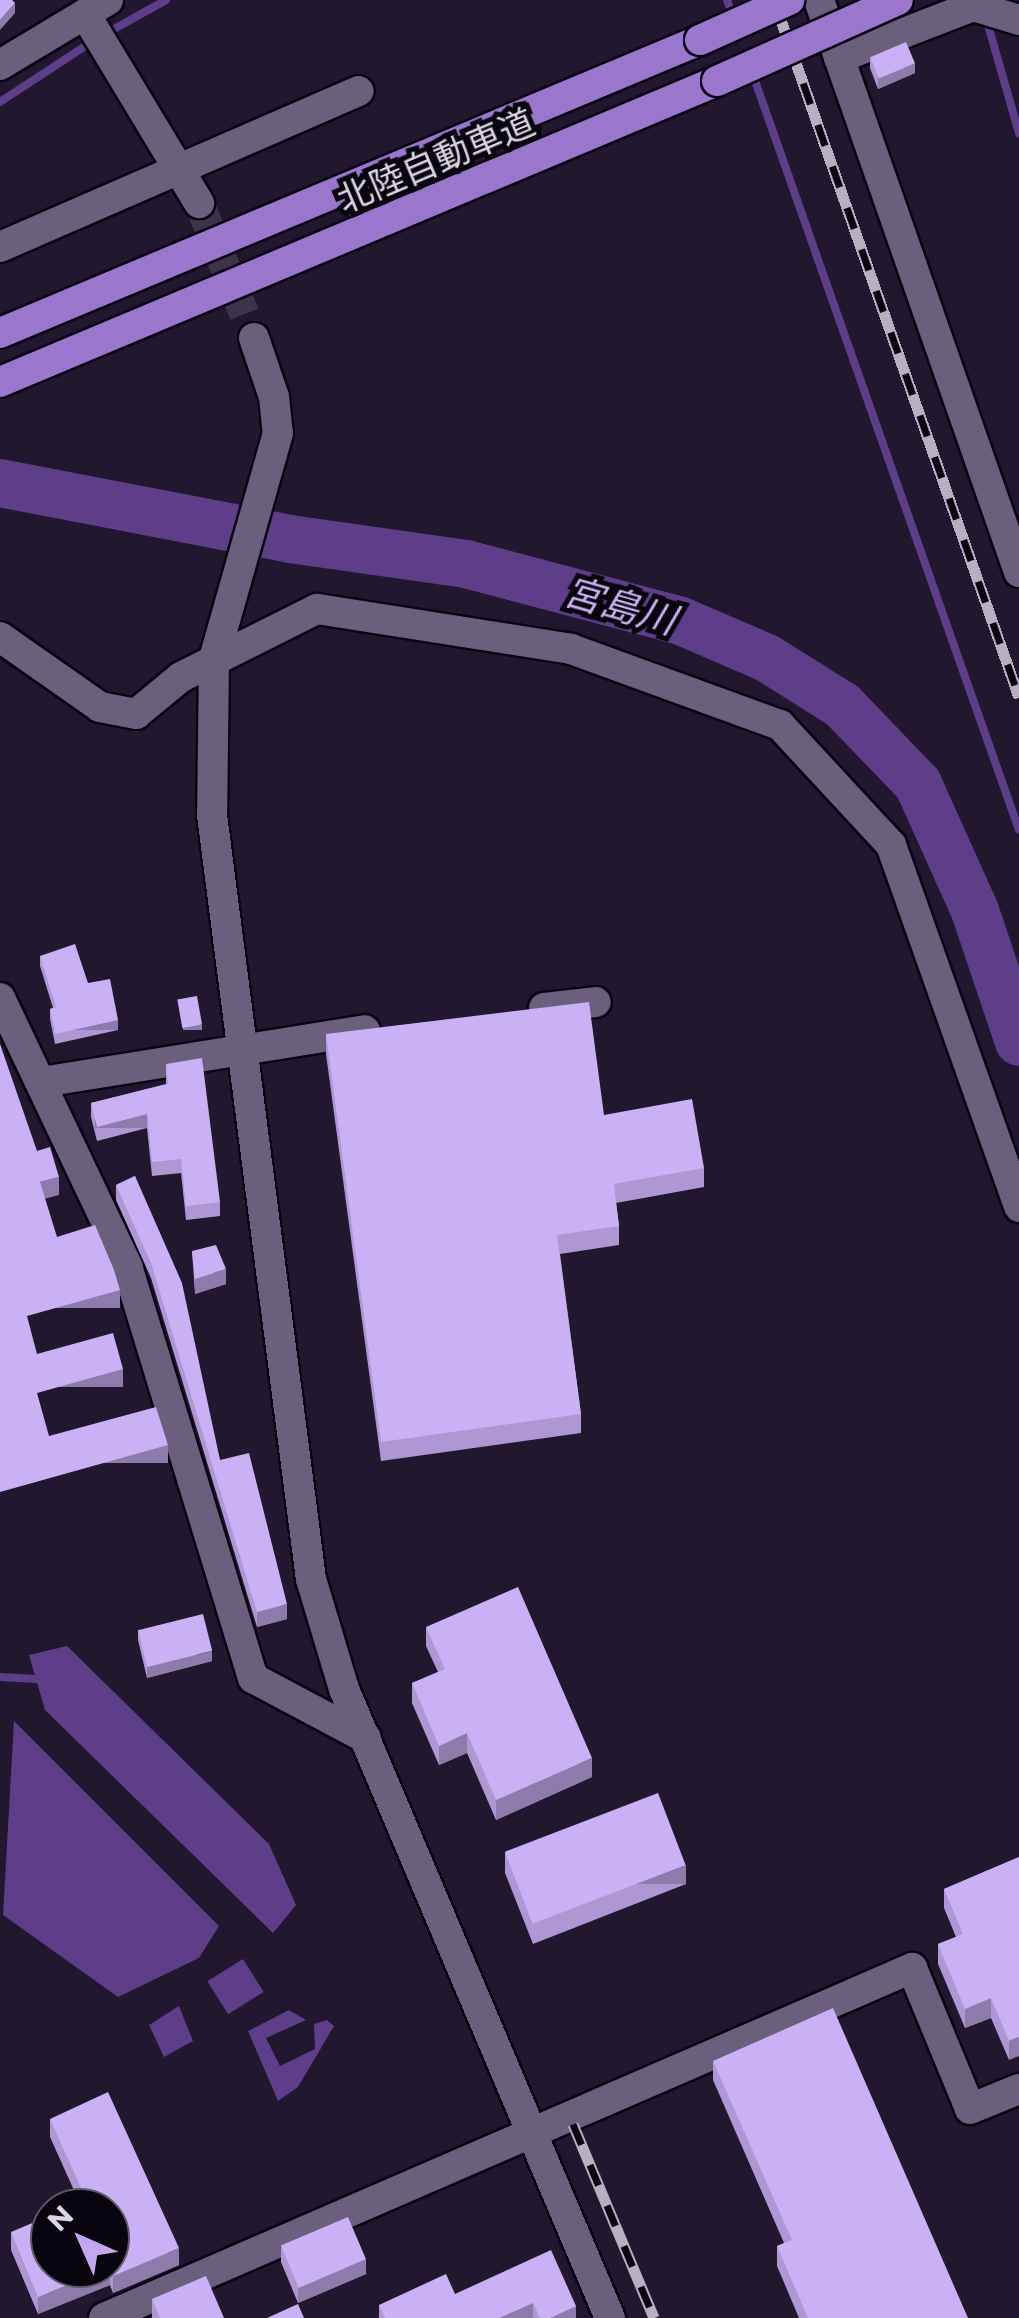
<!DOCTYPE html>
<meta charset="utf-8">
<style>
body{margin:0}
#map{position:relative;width:1019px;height:2318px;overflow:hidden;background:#21172f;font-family:Montserrat,"Noto Sans JP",sans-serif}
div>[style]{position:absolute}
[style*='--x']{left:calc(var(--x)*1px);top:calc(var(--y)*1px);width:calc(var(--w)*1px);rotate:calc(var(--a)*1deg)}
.water>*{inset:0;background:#5e3d89;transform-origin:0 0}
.stream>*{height:8px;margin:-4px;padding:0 4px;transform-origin:4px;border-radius:4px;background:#5e3d89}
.river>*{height:48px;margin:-24px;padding:0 24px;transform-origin:24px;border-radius:24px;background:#5e3d89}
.minor-tunnel>*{height:30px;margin-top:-15px;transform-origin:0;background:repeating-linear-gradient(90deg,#3d344a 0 30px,transparent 0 45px)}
.roads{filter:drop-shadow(2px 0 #0a0316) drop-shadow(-2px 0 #0a0316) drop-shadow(0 2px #0a0316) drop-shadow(0 -2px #0a0316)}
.minor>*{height:30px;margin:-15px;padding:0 15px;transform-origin:15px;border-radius:15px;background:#6a607d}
.highway>*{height:30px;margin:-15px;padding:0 15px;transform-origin:15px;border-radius:15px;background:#9a77cd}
.rail>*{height:11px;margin-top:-5.5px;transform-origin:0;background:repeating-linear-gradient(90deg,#09050f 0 22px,#b7b0c3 0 44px);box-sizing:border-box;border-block:2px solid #b7b0c3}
.bridges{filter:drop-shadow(2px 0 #0a0316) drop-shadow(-2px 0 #0a0316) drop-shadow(0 2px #0a0316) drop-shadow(0 -2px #0a0316)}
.highway-bridge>*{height:30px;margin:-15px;padding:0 15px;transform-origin:15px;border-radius:15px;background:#9a77cd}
.wall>*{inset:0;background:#ae97d3}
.shaded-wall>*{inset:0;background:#8d7bac;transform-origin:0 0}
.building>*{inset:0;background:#cab0f5;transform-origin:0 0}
span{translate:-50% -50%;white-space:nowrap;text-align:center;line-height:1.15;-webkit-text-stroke:10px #09050f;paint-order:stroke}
.street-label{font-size:35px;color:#dbd5e6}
.water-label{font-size:38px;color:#cab2f2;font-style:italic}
.north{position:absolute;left:30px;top:2188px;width:100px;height:100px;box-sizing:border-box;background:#09050f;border:2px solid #5d5865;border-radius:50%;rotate:315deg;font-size:28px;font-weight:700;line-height:40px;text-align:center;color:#dbd5e6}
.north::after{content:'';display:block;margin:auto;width:35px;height:45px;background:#c4a7f1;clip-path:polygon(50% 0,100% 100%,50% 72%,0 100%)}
</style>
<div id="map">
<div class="water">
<div style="clip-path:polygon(67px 1646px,269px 1844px,296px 1905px,273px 1933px,45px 1710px,29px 1655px)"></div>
<div style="clip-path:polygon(14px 1721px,219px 1926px,199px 1958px,118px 1997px,3px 1915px)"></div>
<div style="left:243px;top:1959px;width:39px;height:42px;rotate:58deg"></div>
<div style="clip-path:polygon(179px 2006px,193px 2041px,164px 2057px,149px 2025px)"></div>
<div style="clip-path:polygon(289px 2010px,306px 2020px,266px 2038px,280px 2066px,315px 2049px,314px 2024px,327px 2020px,334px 2026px,298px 2087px,278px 2101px,248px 2031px)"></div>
</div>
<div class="stream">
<div style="--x:727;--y:0;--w:20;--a:70"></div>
<div style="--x:986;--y:18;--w:120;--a:74"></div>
<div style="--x:105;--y:34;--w:70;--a:-29.1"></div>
<div style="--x:753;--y:75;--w:800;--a:70.59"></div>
<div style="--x:0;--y:102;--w:111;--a:-33.3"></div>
<div style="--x:0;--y:1677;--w:36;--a:3"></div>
</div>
<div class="river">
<div style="--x:0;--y:483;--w:295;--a:10.9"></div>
<div style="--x:290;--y:539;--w:178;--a:8.1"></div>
<div style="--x:466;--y:564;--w:222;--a:14.8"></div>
<div style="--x:681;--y:621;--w:94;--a:23.3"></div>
<div style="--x:767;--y:658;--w:89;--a:32.1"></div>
<div style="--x:842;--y:705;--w:110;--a:46.1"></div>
<div style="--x:918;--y:784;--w:139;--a:65.8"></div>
<div style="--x:975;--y:911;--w:138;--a:71.4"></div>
</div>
<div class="minor-tunnel">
<div style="--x:199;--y:203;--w:146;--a:67.8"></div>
</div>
<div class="roads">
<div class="minor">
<div style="--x:819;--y:0;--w:606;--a:70.73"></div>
<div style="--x:85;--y:14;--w:221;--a:58.9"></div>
<div style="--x:839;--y:58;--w:144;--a:-21.2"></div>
<div style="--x:973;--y:6;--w:48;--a:16.9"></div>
<div style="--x:0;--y:65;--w:126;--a:-31"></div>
<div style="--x:0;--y:247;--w:391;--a:-23.5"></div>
<div style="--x:254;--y:338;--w:62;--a:71.3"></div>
<div style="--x:274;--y:397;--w:36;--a:84"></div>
<div style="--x:278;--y:433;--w:235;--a:105.8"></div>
<div style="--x:214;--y:659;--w:156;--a:90.7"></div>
<div style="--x:212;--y:815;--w:770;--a:82.62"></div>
<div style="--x:311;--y:1579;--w:115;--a:73.3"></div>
<div style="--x:344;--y:1689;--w:683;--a:67.08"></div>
<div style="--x:0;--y:637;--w:122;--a:35"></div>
<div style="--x:100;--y:707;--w:37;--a:11"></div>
<div style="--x:136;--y:714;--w:58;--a:-39.4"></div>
<div style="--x:181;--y:677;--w:152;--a:-26.6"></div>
<div style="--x:317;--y:609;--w:257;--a:8.9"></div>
<div style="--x:571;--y:649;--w:222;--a:20"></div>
<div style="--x:780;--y:725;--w:163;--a:47.2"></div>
<div style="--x:891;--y:845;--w:384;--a:70.5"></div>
<div style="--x:0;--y:998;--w:297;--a:64.6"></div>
<div style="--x:127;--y:1266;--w:431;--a:73"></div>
<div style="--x:253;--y:1678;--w:128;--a:28"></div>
<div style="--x:544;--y:1008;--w:52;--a:-6.6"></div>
<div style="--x:42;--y:1082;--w:327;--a:-9.1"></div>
<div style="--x:104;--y:2318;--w:881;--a:-23.42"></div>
<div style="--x:912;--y:1968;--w:152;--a:67.6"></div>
<div style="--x:970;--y:2109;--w:53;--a:-22.2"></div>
</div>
<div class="highway">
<div style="--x:0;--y:333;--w:759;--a:-22.71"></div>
<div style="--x:0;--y:382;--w:778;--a:-22.77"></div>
</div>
</div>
<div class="rail">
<div style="--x:774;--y:0;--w:739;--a:70.63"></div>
<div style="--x:573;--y:2124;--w:210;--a:67.3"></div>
</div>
<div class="bridges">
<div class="highway-bridge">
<div style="--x:700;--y:40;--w:98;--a:-24.2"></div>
<div style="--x:717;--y:81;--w:198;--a:-24.1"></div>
</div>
</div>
<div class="wall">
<div style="clip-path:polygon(870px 58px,915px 73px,878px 89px,870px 68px)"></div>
<div style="clip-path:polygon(40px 956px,88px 983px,118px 1030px,55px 1044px,50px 1019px,50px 1009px,53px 1008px,40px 966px)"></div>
<div style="clip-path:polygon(326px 1034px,604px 1115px,704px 1168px,704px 1187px,616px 1203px,619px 1226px,619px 1245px,560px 1254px,581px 1414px,581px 1433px,381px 1461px,326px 1054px)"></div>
<div style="clip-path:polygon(166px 1064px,220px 1202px,220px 1216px,186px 1220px,181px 1173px,152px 1176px,147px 1128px,97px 1141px,91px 1117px,91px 1103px,166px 1084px)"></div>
<div style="clip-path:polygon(135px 1176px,220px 1460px,287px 1619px,257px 1627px,151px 1278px,116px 1200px,116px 1185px)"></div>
<div style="clip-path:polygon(192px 1251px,226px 1284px,195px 1294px)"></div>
<div style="clip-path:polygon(426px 1627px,592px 1777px,496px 1820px,467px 1753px,439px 1765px,412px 1703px,412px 1683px,438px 1672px,426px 1646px)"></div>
<div style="clip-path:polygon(138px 1630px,212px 1661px,147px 1678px,138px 1640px)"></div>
<div style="clip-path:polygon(505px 1853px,686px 1884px,533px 1944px,505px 1873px)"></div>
<div style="clip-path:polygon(1019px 1857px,1009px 2060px,991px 2018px,965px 2028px,938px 1964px,938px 1944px,956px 1937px,944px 1908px,944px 1889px)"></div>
<div style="clip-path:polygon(713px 2061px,968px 2318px,799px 2318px,777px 2266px,777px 2246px,784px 2243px,713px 2080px)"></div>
<div style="clip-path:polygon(50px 2119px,179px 2265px,113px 2293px,110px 2285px,38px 2314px,11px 2250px,11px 2232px,50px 2268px,110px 2268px,110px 2208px,82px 2208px,50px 2137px)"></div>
<div style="clip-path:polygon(281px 2247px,366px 2274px,298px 2303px,281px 2262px)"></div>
<div style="clip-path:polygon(455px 2294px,576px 2306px,576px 2318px,379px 2318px,379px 2305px)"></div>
<div style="clip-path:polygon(152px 2299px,224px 2318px,152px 2318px)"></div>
</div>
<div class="shaded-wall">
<div style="clip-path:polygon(15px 3px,15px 13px,0 30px,0 20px)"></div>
<div style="clip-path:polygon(915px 63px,915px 73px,878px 89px,878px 78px)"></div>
<div style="left:118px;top:1020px;width:10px;height:65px;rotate:90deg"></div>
<div style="left:202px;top:1025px;width:5px;height:19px;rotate:90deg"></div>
<div style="left:147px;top:1114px;width:14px;height:52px;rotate:90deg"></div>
<div style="clip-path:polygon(59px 1177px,59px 1195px,40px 1200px,40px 1182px)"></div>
<div style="clip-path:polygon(226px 1269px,226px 1284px,195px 1294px,195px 1279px)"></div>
<div style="left:120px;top:1290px;width:18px;height:97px;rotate:90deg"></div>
<div style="left:123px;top:1369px;width:18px;height:89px;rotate:90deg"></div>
<div style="left:168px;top:1445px;width:18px;height:174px;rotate:90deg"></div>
<div style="clip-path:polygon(287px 1604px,287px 1619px,257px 1627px,257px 1612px)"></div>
<div style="clip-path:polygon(212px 1651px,212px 1661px,147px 1678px,147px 1667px)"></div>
<div style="clip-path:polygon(467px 1733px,467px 1753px,439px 1765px,439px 1746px)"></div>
<div style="clip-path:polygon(592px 1758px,592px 1777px,496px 1820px,496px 1800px)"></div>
<div style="left:686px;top:1865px;width:19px;height:164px;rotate:90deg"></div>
<div style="clip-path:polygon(991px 1998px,991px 2018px,965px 2028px,965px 2009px)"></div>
<div style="clip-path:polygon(1019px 2037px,1019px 2056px,1009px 2060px,1009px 2041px)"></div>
<div style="clip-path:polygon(179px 2248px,179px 2265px,113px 2293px,113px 2276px)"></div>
<div style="clip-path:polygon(366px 2259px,366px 2274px,298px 2303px,298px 2288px)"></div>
<div style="clip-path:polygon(107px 2268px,110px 2268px,110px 2285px,38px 2314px,38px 2297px)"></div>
<div style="clip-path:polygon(533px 2303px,533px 2318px,499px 2318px)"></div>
<div style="clip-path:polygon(576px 2306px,576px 2318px,550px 2318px)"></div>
</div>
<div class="building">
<div style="clip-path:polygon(0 0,12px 0,15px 3px,0 20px)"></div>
<div style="left:906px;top:42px;width:23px;height:39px;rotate:67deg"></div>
<div style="clip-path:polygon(75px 944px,88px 983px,110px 979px,118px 1020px,55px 1034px,50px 1009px,56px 1007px,40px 956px)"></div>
<div style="left:197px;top:996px;width:29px;height:20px;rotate:80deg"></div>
<div style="clip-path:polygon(589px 1002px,604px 1115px,692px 1099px,704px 1168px,614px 1184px,619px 1226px,557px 1235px,581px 1414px,381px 1442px,326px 1034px)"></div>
<div style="clip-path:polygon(0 1044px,37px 1151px,50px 1147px,59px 1177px,40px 1182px,57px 1237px,95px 1225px,114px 1270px,120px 1290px,27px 1316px,37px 1354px,113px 1333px,123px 1369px,37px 1393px,49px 1436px,156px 1407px,168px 1445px,0 1492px)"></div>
<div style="clip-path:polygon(202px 1058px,220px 1202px,186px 1206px,181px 1159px,152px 1162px,147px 1114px,97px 1127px,91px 1103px,168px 1084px,166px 1064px)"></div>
<div style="clip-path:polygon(135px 1176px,182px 1283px,220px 1460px,249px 1453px,287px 1604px,257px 1612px,151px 1263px,116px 1185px)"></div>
<div style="clip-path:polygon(216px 1245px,226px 1269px,195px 1279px,192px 1251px)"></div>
<div style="clip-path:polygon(518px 1587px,592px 1758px,496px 1800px,467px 1733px,439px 1746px,412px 1683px,445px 1669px,426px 1627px)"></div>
<div style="left:203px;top:1614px;width:38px;height:67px;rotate:76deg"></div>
<div style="left:658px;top:1793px;width:77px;height:164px;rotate:69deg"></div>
<div style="clip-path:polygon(1019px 1857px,1019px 2037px,1009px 2041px,991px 1998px,965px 2009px,938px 1944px,963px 1934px,944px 1889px)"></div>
<div style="clip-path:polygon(833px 2008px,968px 2318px,808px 2318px,777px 2246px,792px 2240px,713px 2061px)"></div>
<div style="clip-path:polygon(108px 2092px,179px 2248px,113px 2276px,110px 2268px,110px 2208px,90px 2208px,50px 2119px)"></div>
<div style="clip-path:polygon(49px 2216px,50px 2268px,107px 2268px,38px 2297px,11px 2232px)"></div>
<div style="left:348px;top:2217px;width:46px;height:73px;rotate:67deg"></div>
<div style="clip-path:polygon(551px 2250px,576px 2306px,550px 2318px,540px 2318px,533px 2303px,499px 2318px,385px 2318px,379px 2305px,446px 2274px,455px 2294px)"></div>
<div style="clip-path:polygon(206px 2276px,224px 2318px,160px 2318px,152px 2299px)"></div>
<div style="clip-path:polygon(298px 2304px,304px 2318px,267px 2318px)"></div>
</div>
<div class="street-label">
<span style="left:436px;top:161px;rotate:-23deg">北陸自動車道</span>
</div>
<div class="water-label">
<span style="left:620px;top:606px;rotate:16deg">宮島川</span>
</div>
<div class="north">N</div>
</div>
